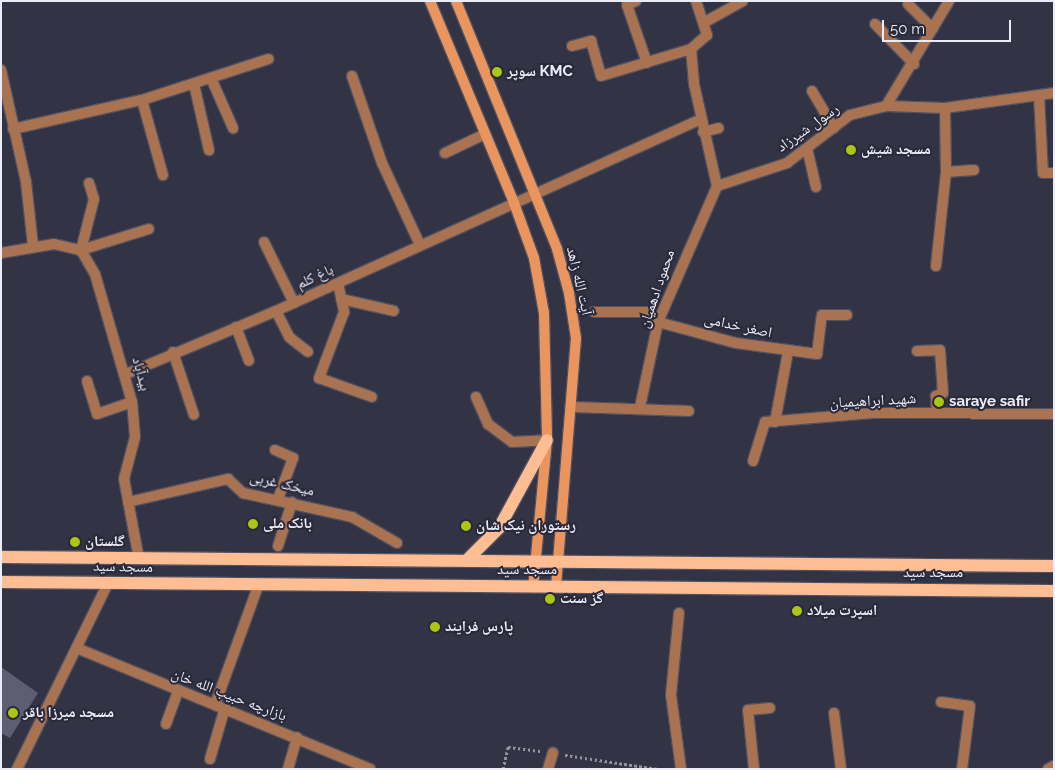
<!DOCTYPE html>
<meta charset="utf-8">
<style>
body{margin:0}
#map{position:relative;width:1055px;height:770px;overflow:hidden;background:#323344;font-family:Raleway,"Noto Naskh Arabic",sans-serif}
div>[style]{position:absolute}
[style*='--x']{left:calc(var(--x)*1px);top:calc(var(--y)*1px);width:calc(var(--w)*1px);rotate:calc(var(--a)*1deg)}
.building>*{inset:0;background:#5d5e71}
.path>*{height:3px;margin-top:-1.5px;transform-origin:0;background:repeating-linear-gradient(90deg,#9293a1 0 2.5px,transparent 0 5px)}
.roads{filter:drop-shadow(1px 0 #505161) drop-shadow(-1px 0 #505161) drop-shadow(0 1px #505161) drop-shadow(0 -1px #505161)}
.minor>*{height:10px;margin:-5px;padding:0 5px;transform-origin:5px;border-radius:5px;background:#a97352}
.secondary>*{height:10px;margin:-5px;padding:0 5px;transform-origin:5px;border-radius:5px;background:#ea955e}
.primary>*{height:12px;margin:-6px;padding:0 6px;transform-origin:6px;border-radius:6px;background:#ffbd94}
.dots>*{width:14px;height:14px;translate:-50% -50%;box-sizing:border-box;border:2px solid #29293a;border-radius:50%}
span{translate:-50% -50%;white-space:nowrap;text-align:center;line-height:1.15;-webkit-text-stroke:4px #29293a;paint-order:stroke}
.poi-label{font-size:15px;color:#ececf8;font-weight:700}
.left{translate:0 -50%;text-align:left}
.street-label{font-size:15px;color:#ececf8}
.frame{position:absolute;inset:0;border:2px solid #ececf8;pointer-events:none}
.scale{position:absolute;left:882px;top:20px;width:129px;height:22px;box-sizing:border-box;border:2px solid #ececf8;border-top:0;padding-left:6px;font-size:15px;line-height:18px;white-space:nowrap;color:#ececf8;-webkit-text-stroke:4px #29293a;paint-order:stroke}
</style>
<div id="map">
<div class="building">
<div style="clip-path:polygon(1px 667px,38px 693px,10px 738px,1px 733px)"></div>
</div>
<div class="path">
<div style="--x:565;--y:755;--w:94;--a:8.6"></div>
<div style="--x:503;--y:769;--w:23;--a:-77"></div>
<div style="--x:508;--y:747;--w:34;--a:7"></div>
</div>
<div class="roads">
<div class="minor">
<div style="--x:636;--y:1;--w:10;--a:156"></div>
<div style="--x:627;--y:5;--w:61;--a:71"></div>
<div style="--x:696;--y:1;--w:36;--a:72"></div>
<div style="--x:707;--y:35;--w:21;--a:139"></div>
<div style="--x:691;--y:49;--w:35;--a:85"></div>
<div style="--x:694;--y:84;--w:105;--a:77.3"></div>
<div style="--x:908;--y:4;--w:35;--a:45"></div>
<div style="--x:705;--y:22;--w:43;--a:-28.9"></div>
<div style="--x:875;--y:24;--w:56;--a:45.7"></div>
<div style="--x:572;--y:46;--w:20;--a:-15"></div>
<div style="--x:591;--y:41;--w:36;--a:74"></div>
<div style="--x:601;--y:76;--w:94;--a:-16.7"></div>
<div style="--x:1;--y:70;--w:115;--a:77.4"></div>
<div style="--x:26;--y:182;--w:63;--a:83.7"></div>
<div style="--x:352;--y:76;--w:92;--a:71"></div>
<div style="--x:382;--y:163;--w:90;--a:65.1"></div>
<div style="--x:211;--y:78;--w:55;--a:66.3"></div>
<div style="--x:194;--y:84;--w:68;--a:77.2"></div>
<div style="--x:812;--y:91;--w:43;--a:59.3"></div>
<div style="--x:1039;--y:95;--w:78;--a:87.1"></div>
<div style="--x:1043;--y:173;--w:11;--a:0"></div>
<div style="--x:142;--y:100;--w:78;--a:74.4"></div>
<div style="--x:886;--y:106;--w:59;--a:1.9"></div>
<div style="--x:945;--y:108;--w:110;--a:-7.8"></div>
<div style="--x:13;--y:129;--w:132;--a:-12.7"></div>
<div style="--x:142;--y:100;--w:133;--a:-18"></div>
<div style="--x:703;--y:132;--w:16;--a:-14"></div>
<div style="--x:807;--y:148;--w:40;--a:77"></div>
<div style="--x:445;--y:153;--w:44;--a:-25.4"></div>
<div style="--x:946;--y:172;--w:28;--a:-4"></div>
<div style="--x:89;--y:183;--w:17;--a:73"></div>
<div style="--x:94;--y:199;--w:53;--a:104.3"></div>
<div style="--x:81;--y:250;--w:71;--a:-17.2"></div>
<div style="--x:717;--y:186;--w:74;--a:-18.2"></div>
<div style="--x:787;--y:163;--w:79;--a:-37.3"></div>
<div style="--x:850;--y:115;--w:37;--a:-14"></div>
<div style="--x:886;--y:106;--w:122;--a:-59"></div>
<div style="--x:264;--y:242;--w:68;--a:63.8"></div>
<div style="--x:1;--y:253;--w:54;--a:-9.6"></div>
<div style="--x:54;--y:244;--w:28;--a:13"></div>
<div style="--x:81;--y:250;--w:28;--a:60"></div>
<div style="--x:95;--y:274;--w:133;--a:73.9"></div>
<div style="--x:132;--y:402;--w:35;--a:85"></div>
<div style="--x:135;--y:437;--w:43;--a:104.7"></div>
<div style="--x:124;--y:479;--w:81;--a:79.4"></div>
<div style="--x:936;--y:266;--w:95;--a:-83.9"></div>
<div style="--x:946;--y:172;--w:64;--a:-90.9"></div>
<div style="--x:338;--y:283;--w:30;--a:78"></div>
<div style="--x:344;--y:312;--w:71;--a:110.7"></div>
<div style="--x:319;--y:378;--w:56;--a:19.7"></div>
<div style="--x:341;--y:299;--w:54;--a:12.8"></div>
<div style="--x:276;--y:311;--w:29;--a:63"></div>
<div style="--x:289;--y:337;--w:24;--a:38"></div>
<div style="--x:594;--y:312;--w:53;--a:0"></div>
<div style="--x:647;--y:312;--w:15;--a:42"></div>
<div style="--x:658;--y:322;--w:81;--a:15.1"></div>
<div style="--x:736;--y:343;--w:82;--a:7.7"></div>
<div style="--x:817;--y:354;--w:39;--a:-83"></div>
<div style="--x:822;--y:315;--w:25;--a:0"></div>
<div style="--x:236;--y:327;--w:36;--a:69"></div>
<div style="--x:917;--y:351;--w:23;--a:-2"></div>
<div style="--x:940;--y:350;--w:43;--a:86"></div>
<div style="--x:943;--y:393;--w:8;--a:157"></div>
<div style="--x:936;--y:396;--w:17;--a:87"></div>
<div style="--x:173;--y:352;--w:66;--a:71.6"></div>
<div style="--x:126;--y:374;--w:163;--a:-22.8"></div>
<div style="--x:276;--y:311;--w:464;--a:-24.3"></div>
<div style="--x:87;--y:381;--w:34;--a:73"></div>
<div style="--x:97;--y:414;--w:37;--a:-19"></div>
<div style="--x:476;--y:397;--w:30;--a:66"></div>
<div style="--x:488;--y:424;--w:30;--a:37"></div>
<div style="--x:512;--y:442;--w:35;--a:-3"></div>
<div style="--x:573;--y:407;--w:116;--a:2"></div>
<div style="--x:640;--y:407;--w:87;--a:-78"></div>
<div style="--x:658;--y:322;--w:148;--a:-66.5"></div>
<div style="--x:775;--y:422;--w:71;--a:-79.5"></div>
<div style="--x:275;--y:450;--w:20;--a:24"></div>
<div style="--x:293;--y:458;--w:44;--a:110.1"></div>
<div style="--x:753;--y:461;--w:41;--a:-72.9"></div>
<div style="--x:765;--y:422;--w:108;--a:-4.8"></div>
<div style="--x:873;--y:413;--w:181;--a:0.3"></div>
<div style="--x:128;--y:502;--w:103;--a:-13"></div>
<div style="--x:228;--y:479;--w:21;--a:43"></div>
<div style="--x:243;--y:493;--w:112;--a:12.4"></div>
<div style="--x:352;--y:517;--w:52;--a:30"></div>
<div style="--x:278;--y:546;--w:46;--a:-72.3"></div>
<div style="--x:679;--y:613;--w:82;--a:95.6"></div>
<div style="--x:671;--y:695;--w:75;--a:82.3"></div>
<div style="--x:79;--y:649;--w:315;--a:22.4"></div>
<div style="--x:941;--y:702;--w:29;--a:8"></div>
<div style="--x:970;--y:706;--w:64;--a:97.2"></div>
<div style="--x:215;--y:705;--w:127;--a:-70.1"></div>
<div style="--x:834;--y:713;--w:56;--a:82.9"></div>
<div style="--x:166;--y:724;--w:33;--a:-70"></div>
<div style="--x:210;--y:759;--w:50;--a:-73.7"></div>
<div style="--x:17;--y:769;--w:207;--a:-63.9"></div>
<div style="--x:288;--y:769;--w:33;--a:-74"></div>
<div style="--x:548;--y:769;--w:17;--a:-73"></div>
<div style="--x:754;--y:769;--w:59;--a:-95.8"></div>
<div style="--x:748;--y:710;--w:22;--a:-5"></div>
<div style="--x:1048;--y:769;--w:7;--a:-27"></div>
</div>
<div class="secondary">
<div style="--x:430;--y:1;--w:219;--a:67.4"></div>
<div style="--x:514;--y:203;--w:59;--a:70"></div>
<div style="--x:534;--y:258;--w:56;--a:79.7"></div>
<div style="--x:544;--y:313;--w:127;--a:88.6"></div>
<div style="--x:547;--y:440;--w:148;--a:95.4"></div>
<div style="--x:456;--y:1;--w:268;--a:67.8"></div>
<div style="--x:557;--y:249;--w:46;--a:74.7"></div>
<div style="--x:569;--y:293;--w:46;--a:81.2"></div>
<div style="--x:576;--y:338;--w:249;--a:94.6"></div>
</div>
<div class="primary">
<div style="--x:1;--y:557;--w:1053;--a:0.49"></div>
<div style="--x:466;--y:561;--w:47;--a:-45"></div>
<div style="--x:499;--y:528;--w:100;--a:-61.4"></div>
<div style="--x:1;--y:582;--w:1053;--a:0.49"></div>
</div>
</div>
<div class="dots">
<div style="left:497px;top:72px;background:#abc614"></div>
<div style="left:851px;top:150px;background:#abc614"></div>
<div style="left:939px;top:402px;background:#abc614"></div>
<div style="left:253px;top:524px;background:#abc614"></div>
<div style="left:466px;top:526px;background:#abc614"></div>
<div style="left:75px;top:542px;background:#abc614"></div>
<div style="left:550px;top:599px;background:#abc614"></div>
<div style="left:797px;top:611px;background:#abc614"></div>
<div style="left:435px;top:627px;background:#abc614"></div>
<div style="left:13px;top:713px;background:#abc614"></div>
</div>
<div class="poi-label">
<span class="left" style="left:507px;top:72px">سوپر KMC</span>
<span class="left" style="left:861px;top:150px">مسجد شیش</span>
<span class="left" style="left:949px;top:402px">saraye safir</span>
<span class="left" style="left:263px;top:524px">بانک ملی</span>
<span class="left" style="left:476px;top:526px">رستوران نیک شان</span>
<span class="left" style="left:85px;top:542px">گلستان</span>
<span class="left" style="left:560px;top:599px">گز سنت</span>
<span class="left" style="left:807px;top:611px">اسپرت میلاد</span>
<span class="left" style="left:445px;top:627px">پارس فرایند</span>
<span class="left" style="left:23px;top:713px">مسجد میرزا باقر</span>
</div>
<div class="street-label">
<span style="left:808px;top:128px;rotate:-35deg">رسول شیرزاد</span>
<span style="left:315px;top:277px;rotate:-25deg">باغ کلم</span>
<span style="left:579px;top:281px;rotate:77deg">آیت الله زاهد</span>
<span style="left:657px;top:289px;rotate:-71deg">محمود ادهمیان</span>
<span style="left:738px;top:326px;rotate:12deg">اصغر خدامی</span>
<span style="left:141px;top:374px;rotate:75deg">بیدآباد</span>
<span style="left:873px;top:401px;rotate:-3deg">شهید ابراهیمیان</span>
<span style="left:282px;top:484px;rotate:13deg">میخک غربی</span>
<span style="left:123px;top:567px;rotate:1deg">مسجد سید</span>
<span style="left:527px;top:570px">مسجد سید</span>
<span style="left:933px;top:573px">مسجد سید</span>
<span style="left:229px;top:695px;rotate:21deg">بازارچه حبیب الله خان</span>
</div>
<div class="frame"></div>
<div class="scale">50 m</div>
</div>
